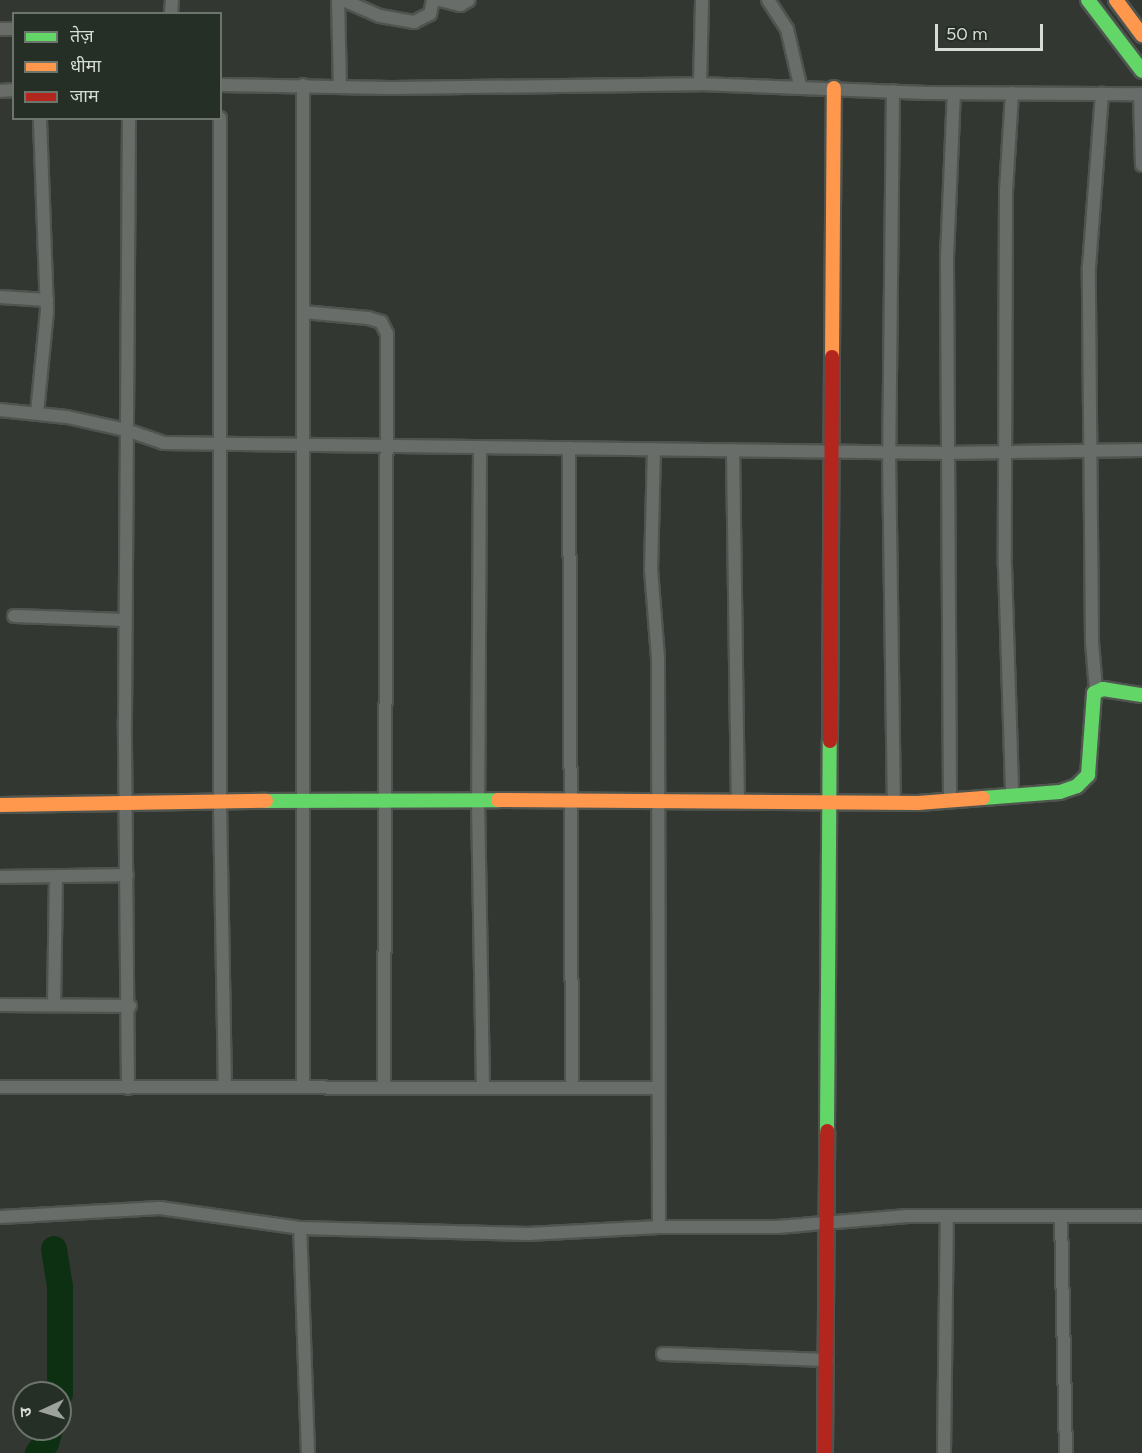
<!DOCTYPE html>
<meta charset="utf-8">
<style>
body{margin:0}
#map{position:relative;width:1142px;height:1453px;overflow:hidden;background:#323732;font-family:Figtree,"Noto Sans Devanagari",sans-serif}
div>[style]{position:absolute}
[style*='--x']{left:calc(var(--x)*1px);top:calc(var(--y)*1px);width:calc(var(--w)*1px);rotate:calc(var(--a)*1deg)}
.river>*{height:26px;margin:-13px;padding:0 13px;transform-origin:13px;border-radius:13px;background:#0c3011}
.roads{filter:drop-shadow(2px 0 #4f544f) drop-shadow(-2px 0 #4f544f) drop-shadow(0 2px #4f544f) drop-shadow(0 -2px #4f544f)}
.street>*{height:12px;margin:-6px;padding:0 6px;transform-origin:6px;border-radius:6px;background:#696d69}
.fast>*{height:14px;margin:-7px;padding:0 7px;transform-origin:7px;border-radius:7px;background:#63d668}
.slow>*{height:14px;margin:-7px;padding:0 7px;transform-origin:7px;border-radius:7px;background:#ff974d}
.jam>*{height:14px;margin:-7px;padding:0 7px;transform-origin:7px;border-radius:7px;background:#b3261e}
span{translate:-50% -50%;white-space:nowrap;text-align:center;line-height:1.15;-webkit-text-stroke:6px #262f26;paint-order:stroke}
.legend{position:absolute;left:12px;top:12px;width:210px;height:108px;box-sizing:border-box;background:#262f26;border:2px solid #6c746c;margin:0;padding:8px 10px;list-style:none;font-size:18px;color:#d6dcd6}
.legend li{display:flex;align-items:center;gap:12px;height:30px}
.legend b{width:30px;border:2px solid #6c746c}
.north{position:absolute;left:12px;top:1381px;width:60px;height:60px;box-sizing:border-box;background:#262f26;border:2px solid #6c746c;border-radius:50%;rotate:266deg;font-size:16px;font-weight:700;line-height:24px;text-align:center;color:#d6dcd6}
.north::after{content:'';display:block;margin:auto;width:21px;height:27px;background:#9da29d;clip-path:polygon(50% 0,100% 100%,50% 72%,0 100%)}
.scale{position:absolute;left:935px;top:24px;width:108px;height:27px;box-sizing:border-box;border:3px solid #d6dcd6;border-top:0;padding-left:8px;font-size:18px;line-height:21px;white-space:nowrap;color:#d6dcd6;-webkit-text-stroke:4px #262f26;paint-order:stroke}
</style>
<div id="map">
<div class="river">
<div style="--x:54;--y:1249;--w:39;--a:81"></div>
<div style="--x:60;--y:1288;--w:106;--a:90"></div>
<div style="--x:38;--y:1453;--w:13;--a:-51"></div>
<div style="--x:46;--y:1443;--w:15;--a:-74"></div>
</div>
<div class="roads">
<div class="street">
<div style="--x:338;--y:0;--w:87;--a:88.7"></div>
<div style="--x:343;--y:0;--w:40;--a:23.4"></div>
<div style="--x:380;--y:16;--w:35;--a:10"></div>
<div style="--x:414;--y:22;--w:18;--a:-27"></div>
<div style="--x:430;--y:14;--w:14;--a:-78"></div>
<div style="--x:440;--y:0;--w:21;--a:14"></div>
<div style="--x:460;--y:5;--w:10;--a:-29"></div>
<div style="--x:768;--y:0;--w:35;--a:57"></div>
<div style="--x:787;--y:29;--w:57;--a:76.9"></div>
<div style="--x:171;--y:14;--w:14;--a:-86"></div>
<div style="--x:0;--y:29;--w:14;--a:0"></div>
<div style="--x:700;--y:84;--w:84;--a:-88.6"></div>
<div style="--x:220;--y:85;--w:171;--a:1"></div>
<div style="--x:391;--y:88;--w:309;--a:-0.7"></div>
<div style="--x:700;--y:84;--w:227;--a:2.3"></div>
<div style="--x:927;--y:93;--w:215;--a:0.3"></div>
<div style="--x:0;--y:91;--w:14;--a:-4"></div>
<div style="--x:893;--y:91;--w:361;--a:90.6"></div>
<div style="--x:889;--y:452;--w:350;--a:89.2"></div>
<div style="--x:1012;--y:93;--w:99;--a:93.5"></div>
<div style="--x:1006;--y:192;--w:374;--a:90.2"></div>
<div style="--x:1005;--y:566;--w:229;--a:88.2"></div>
<div style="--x:1140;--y:94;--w:71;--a:88.4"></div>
<div style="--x:220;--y:118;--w:685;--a:90"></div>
<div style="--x:220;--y:803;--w:284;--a:89"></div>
<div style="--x:0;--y:297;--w:47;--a:3.7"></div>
<div style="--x:303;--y:312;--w:65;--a:5.3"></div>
<div style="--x:368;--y:318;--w:14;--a:17"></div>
<div style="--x:381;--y:322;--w:13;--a:63"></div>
<div style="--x:387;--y:334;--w:754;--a:90.23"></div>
<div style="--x:0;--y:410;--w:67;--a:6"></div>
<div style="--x:67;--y:417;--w:60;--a:12.4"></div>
<div style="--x:126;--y:430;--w:39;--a:19"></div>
<div style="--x:163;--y:443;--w:783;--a:0.73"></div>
<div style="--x:946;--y:453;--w:196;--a:-0.9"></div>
<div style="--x:37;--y:413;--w:102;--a:-84.4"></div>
<div style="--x:47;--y:311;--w:193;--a:-92.1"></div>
<div style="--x:480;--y:447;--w:354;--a:90.3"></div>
<div style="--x:478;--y:801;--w:287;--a:89"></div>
<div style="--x:569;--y:448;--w:640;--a:89.73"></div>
<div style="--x:654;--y:449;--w:120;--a:91.4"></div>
<div style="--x:651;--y:569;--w:88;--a:85.5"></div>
<div style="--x:658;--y:657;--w:570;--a:89.9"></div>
<div style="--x:733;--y:450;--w:352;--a:89.2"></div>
<div style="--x:14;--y:616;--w:111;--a:2.1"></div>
<div style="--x:1096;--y:690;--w:48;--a:-94.8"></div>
<div style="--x:1092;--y:642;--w:375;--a:-90.5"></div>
<div style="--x:1089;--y:267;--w:174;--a:-85.7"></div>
<div style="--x:950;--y:801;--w:544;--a:-90.32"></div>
<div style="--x:947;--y:257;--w:164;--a:-87.6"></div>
<div style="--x:0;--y:877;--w:127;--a:-0.9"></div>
<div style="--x:0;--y:1005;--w:130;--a:0.4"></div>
<div style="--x:54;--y:1005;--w:129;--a:-89.1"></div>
<div style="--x:0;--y:1087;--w:656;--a:0.09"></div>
<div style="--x:303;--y:1087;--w:1002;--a:-90"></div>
<div style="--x:128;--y:1088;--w:368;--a:-90.5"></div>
<div style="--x:125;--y:720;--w:602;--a:-89.62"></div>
<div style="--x:1061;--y:1216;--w:237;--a:88.8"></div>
<div style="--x:0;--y:1217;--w:160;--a:-3.2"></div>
<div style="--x:160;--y:1208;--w:141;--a:8.1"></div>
<div style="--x:663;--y:1354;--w:164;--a:2.1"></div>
<div style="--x:308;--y:1453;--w:225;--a:-92"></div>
<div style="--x:300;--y:1228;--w:228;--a:1.5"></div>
<div style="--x:528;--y:1234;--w:131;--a:-3.1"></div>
<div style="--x:659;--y:1227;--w:118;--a:0"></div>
<div style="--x:777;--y:1227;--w:131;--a:-4.8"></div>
<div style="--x:908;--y:1216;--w:234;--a:0"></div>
<div style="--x:944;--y:1453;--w:237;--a:-89.3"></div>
</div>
<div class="fast">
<div style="--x:1088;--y:0;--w:89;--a:52.7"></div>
<div style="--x:983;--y:798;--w:77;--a:-4.5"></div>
<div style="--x:1060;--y:792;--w:18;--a:-19"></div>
<div style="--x:1077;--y:786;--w:16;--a:-45"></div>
<div style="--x:1088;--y:775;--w:82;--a:-85.8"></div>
<div style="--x:1094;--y:693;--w:10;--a:-24"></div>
<div style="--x:1103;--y:689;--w:39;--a:9"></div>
<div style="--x:266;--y:801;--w:232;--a:-0.2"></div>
<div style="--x:827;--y:1131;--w:390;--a:-89.6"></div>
</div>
<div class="slow">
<div style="--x:1116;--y:0;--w:44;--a:53.4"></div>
<div style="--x:832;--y:357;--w:269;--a:-89.6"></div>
<div style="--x:498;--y:800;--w:420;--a:0.4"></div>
<div style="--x:918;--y:803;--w:65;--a:-4.4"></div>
<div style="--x:0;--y:805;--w:266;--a:-0.9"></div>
</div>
<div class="jam">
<div style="--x:830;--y:741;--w:384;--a:-89.7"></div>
<div style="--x:825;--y:1453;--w:322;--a:-89.6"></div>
</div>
</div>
<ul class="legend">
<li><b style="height:8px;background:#63d668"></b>तेज़</li>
<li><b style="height:8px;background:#ff974d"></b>धीमा</li>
<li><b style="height:8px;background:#b3261e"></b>जाम</li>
</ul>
<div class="north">उ</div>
<div class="scale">50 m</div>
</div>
